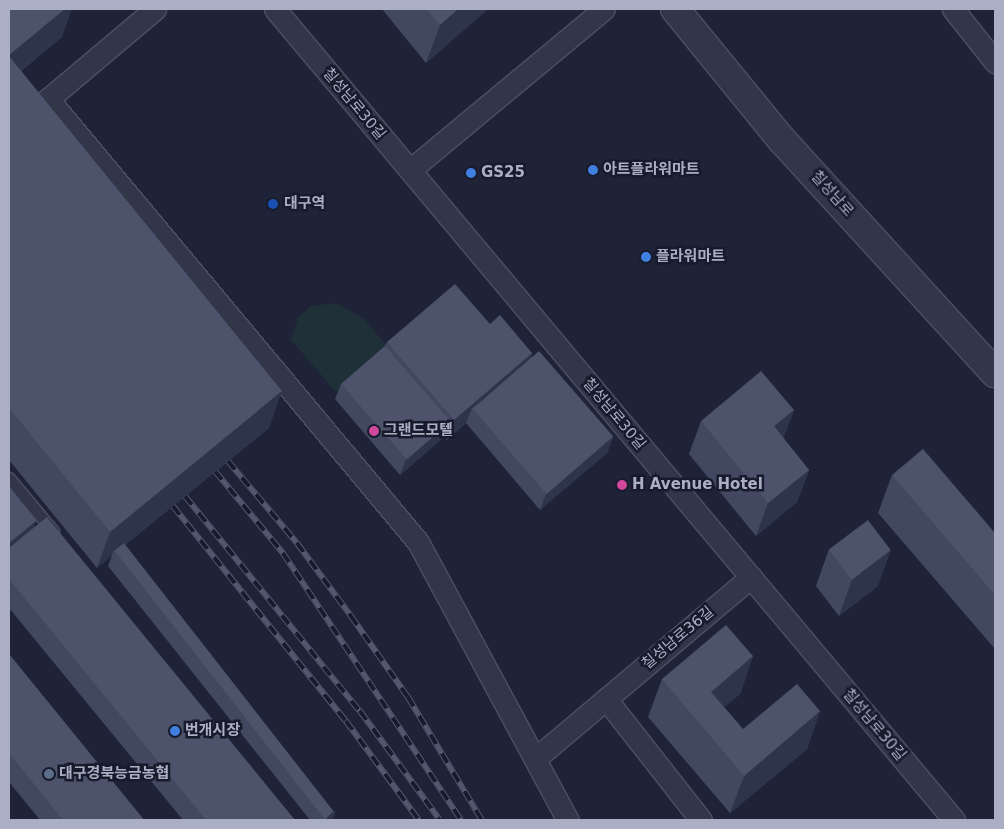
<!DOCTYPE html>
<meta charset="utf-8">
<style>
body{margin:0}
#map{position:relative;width:1004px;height:829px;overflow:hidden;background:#1e2337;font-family:"DejaVu Sans","Noto Sans KR",sans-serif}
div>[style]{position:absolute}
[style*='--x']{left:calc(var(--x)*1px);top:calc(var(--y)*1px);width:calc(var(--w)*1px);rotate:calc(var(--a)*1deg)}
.green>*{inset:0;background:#203038}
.roads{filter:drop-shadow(1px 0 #4c5063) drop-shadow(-1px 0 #4c5063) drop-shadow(0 1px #4c5063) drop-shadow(0 -1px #4c5063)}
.service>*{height:11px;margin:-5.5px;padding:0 5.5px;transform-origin:5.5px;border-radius:5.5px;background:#313648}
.minor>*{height:21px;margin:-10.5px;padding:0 10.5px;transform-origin:10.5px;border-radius:10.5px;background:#313648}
.tertiary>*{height:28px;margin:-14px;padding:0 14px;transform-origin:14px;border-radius:14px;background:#313648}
.rail>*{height:5.5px;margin-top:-2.75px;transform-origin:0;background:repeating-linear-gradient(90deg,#171b2c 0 11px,#53586f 0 22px);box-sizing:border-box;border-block:1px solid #53586f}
.wall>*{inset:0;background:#414860}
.shaded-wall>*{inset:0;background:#2e344b}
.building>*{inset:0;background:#4c536b;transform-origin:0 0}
.dots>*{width:14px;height:14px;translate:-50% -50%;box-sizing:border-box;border:2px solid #171b2c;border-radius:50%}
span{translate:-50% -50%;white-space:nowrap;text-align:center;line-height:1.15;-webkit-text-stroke:5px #171b2c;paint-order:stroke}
.street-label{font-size:15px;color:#abafc5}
.poi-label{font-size:15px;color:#abafc5;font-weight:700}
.left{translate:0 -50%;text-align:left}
.frame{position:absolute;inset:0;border:10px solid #abafc5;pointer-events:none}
</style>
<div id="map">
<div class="green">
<div style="clip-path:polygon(336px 303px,363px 318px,388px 347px,336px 392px,291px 340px,298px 318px,311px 306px)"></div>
</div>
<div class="roads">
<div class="service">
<div style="--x:9;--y:478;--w:69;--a:50.3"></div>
</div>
<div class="minor">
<div style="--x:155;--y:9;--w:140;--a:139.9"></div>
<div style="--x:48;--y:99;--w:577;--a:50.13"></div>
<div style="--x:418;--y:542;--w:316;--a:61.7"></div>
<div style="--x:275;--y:9;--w:1058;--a:50.06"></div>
<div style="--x:953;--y:9;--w:68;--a:51.6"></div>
<div style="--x:410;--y:170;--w:252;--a:-39.7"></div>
<div style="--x:606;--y:699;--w:154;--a:51.9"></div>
<div style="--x:536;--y:758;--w:281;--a:-40.1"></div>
</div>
<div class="tertiary">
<div style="--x:675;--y:9;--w:169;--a:50.8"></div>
<div style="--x:782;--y:140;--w:316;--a:47.6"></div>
</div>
</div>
<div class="rail">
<div style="--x:228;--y:461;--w:107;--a:49.9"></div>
<div style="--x:297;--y:543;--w:91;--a:53.5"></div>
<div style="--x:351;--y:616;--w:99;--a:54.9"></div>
<div style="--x:408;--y:697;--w:144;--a:59"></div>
<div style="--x:215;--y:471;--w:107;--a:50.3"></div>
<div style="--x:283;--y:553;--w:321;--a:56.3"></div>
<div style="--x:185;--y:496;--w:277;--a:50.9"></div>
<div style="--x:360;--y:711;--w:135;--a:53.7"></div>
<div style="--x:173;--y:506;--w:276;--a:51.2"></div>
<div style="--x:346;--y:721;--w:123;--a:53.6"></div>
</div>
<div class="wall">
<div style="clip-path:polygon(9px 9px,62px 37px,21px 71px,269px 428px,125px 545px,333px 820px,310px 820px,108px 566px,112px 555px,97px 568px,9px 460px)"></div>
<div style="clip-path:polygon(382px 9px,488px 9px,426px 63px)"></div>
<div style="clip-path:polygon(490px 324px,532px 353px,531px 357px,613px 437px,607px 453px,540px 510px,466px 423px,447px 440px,444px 437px,400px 475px,335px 399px,341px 384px,385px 346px,387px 342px)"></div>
<div style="clip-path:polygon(794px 410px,783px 438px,809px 470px,797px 502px,756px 536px,689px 454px,701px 421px)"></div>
<div style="clip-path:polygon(892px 475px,995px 533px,995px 649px,878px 513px)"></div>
<div style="clip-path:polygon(9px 486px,36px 521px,34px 527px,295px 820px,183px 820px,9px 608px)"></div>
<div style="clip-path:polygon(829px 549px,878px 586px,839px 616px,816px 586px)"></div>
<div style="clip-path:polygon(9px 654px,144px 820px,40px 820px,9px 782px)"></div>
<div style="clip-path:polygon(753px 656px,740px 694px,724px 707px,743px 729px,820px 711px,807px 749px,730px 813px,648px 717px,662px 679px)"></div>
</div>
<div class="shaded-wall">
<div style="clip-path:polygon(65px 9px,72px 9px,62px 37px,9px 80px,9px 55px)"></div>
<div style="clip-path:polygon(458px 9px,488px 9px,426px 63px,440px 25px)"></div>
<div style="clip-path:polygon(532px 353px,525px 373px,472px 408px,466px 423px,447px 440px,454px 420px)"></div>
<div style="clip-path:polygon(282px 391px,269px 428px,116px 552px,114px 550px,112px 555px,97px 568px,110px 532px)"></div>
<div style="clip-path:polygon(794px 410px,782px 443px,774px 426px)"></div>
<div style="clip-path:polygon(450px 422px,444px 437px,400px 475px,406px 459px)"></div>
<div style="clip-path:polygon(613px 437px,607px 453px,540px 510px,546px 494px)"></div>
<div style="clip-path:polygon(809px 470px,797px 502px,756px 536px,768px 503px)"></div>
<div style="clip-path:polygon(36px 521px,31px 537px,9px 554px,9px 543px)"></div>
<div style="clip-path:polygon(891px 550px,878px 586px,839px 616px,852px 580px)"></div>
<div style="clip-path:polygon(753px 656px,740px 694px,702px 726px,711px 692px)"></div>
<div style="clip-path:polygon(820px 711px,807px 749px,730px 813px,744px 776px)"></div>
<div style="clip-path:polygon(336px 810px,333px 820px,326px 820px,327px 818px)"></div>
</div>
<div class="building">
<div style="clip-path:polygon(9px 9px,65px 9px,9px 55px)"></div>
<div style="clip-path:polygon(426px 9px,458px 9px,440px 25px)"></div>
<div style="clip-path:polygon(9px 56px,282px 391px,110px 532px,9px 408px)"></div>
<div style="clip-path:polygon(455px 284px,490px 324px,500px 315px,532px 353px,454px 420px,387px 342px)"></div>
<div style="left:385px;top:346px;width:100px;height:58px;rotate:49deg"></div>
<div style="left:539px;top:351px;width:113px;height:88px;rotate:49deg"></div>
<div style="clip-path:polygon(761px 371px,794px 410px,774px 426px,809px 470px,768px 503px,701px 421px)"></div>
<div style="clip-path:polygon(923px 449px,995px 533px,995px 595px,892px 475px)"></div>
<div style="clip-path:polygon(9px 486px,36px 521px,9px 543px)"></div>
<div style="clip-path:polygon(47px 517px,295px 820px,206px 820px,9px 579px,9px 548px)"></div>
<div style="left:868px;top:520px;width:38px;height:49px;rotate:53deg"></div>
<div style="left:124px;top:543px;width:341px;height:12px;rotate:52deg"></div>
<div style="clip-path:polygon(726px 625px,753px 656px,711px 692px,743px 729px,797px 684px,820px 711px,744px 776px,662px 679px)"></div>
<div style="clip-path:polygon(9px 654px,144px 820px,63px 820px,9px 753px)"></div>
</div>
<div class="dots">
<div style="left:593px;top:170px;background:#3f7fe0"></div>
<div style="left:471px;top:173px;background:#3f7fe0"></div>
<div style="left:273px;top:204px;background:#1a4fb4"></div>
<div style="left:646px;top:257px;background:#3f7fe0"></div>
<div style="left:374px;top:431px;background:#d1479c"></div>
<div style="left:622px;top:485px;background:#d1479c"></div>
<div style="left:175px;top:731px;background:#3f7fe0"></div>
<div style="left:49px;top:774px;background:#5c6f8a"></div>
</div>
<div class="street-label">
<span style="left:354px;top:104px;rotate:50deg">칠성남로30길</span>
<span style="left:832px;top:194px;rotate:48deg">칠성남로</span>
<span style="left:614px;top:414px;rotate:50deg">칠성남로30길</span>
<span style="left:678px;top:638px;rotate:-40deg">칠성남로36길</span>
<span style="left:874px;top:725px;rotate:50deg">칠성남로30길</span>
</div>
<div class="poi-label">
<span class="left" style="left:603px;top:170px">아트플라워마트</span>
<span class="left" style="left:481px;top:173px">GS25</span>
<span class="left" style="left:284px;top:204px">대구역</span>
<span class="left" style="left:656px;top:257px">플라워마트</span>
<span class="left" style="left:384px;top:431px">그랜드모텔</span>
<span class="left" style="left:632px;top:485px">H Avenue Hotel</span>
<span class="left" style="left:185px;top:731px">번개시장</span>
<span class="left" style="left:59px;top:774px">대구경북능금농협</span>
</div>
<div class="frame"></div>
</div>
